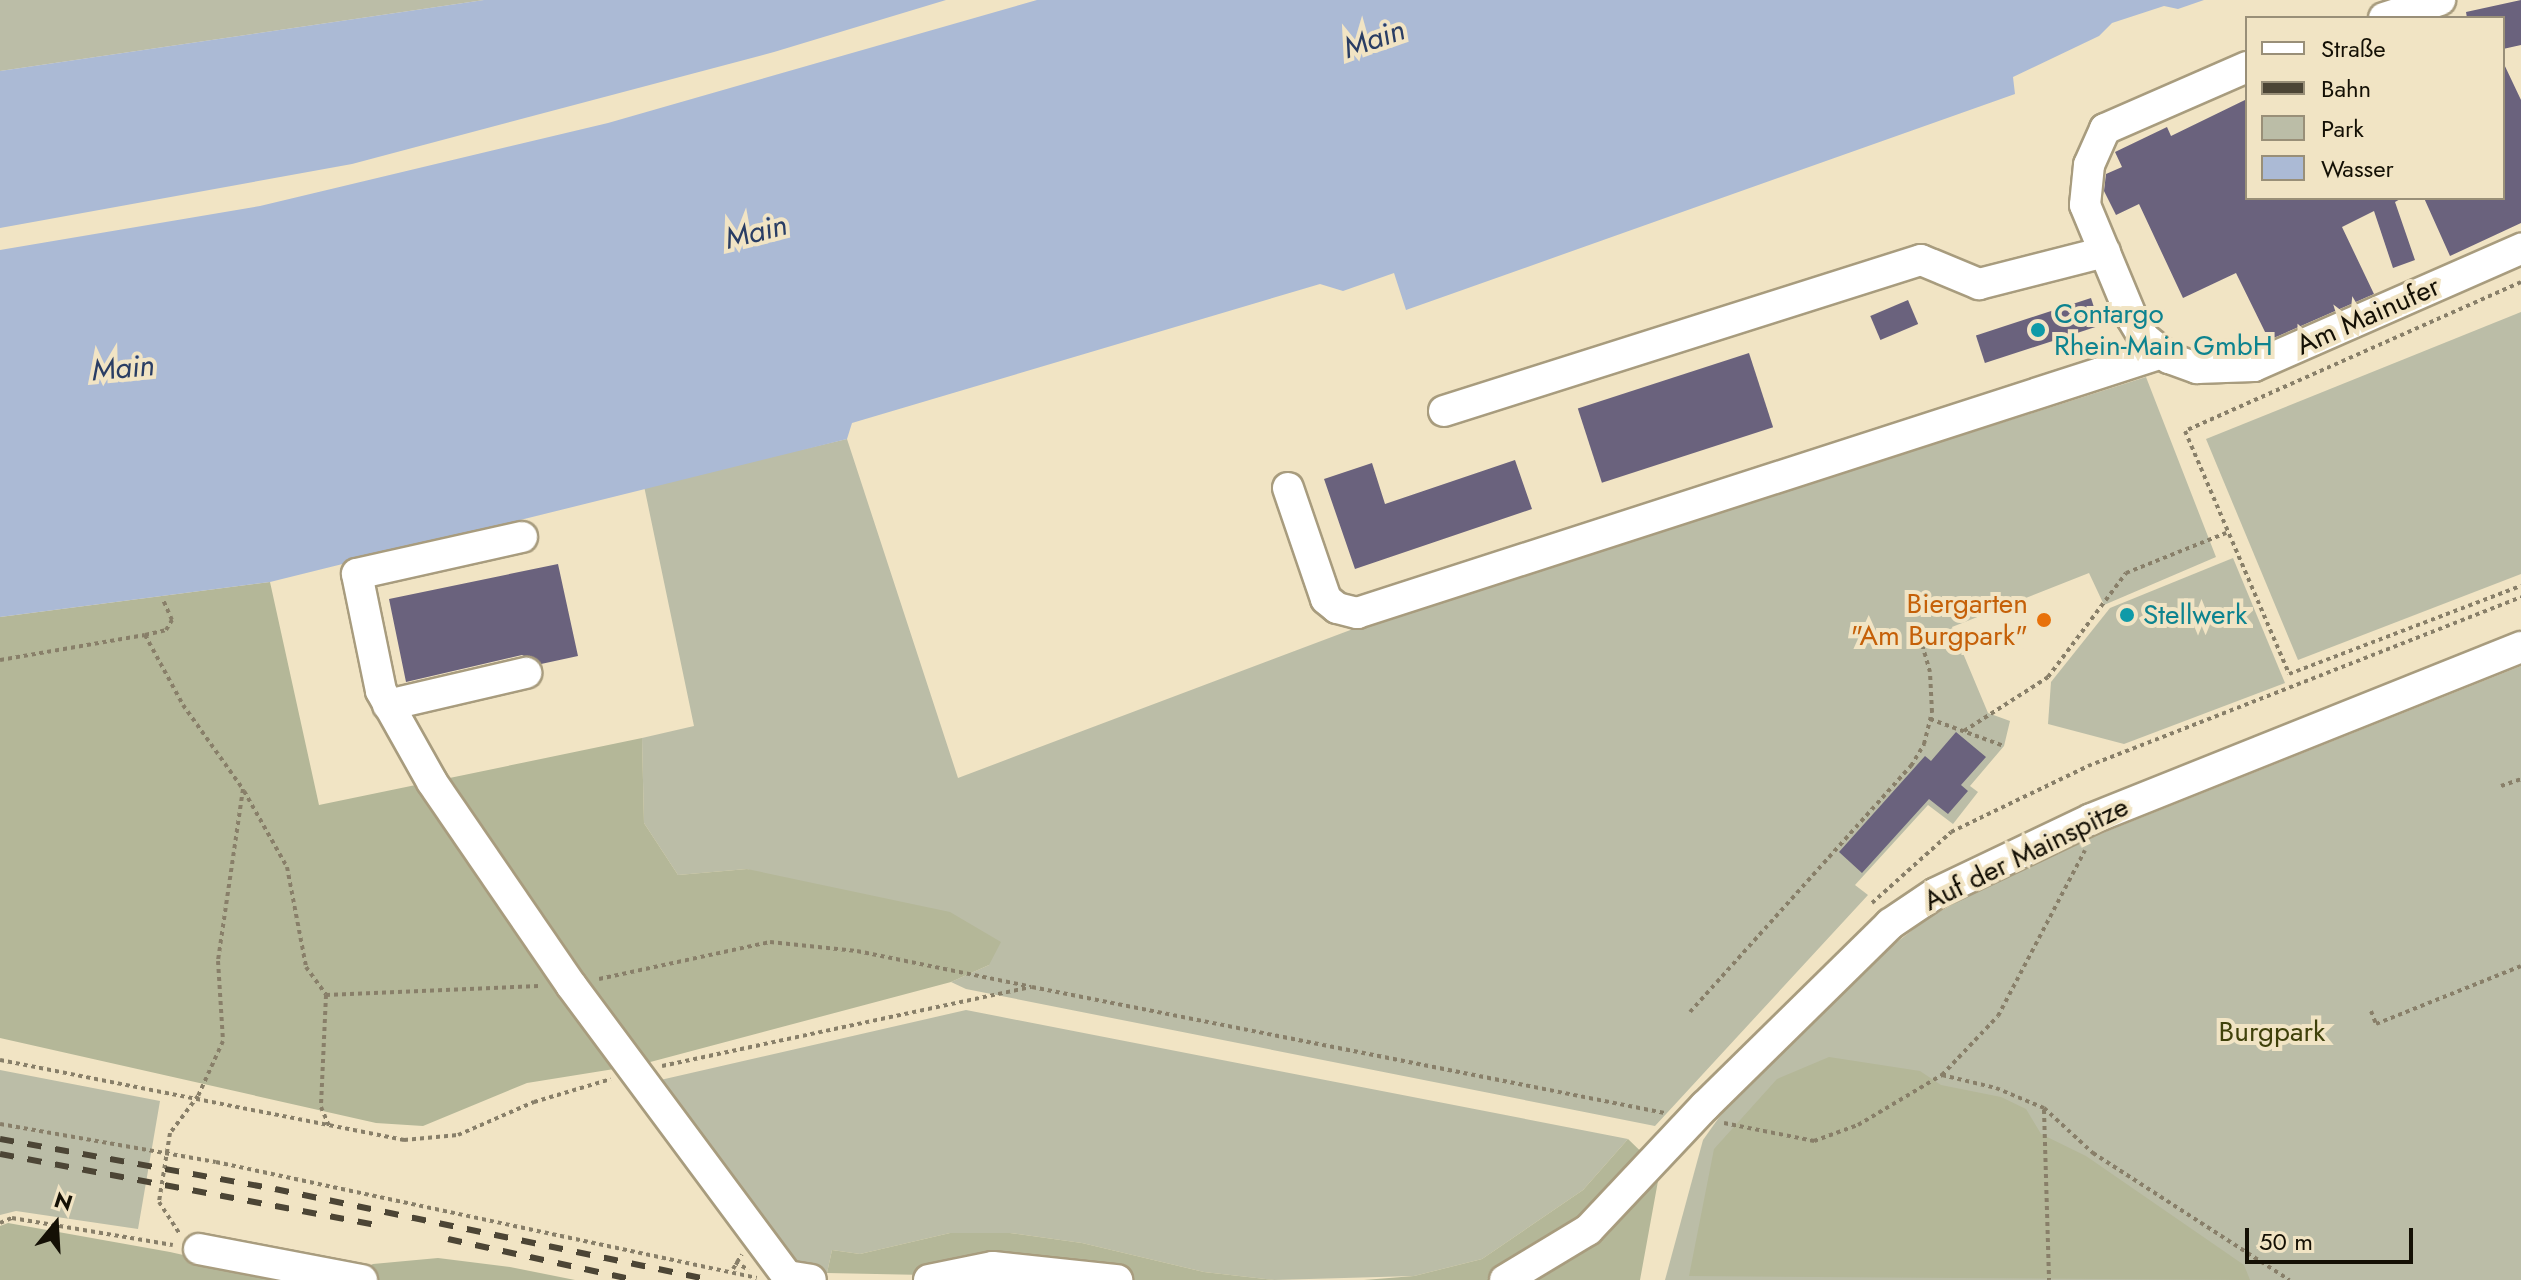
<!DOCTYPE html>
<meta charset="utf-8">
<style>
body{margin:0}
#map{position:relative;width:2521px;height:1280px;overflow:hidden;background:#f1e4c4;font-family:Jost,sans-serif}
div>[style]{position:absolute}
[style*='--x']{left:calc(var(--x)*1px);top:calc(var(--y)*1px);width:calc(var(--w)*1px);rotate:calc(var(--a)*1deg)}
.green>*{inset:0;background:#bbbda7}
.forest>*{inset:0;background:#b4b798}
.water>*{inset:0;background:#abbad5}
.building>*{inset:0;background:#6a627d;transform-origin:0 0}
.path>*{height:4px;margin-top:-2px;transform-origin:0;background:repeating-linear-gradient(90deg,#887f69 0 4px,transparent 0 8px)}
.roads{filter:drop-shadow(2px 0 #a89c7e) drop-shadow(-2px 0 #a89c7e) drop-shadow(0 2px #a89c7e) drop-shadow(0 -2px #a89c7e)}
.minor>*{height:30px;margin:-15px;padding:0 15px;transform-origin:15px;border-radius:15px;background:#fff}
.rail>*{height:6px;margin-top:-3px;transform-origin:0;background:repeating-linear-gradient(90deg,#4c4535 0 14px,transparent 0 28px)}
.path-bridge>*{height:4px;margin-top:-2px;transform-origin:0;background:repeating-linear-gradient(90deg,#887f69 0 4px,transparent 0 8px)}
.dots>*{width:22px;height:22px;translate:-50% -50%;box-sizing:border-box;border:4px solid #f1e4c4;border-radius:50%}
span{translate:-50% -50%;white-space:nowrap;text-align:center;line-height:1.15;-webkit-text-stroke:8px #f1e4c4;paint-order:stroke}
.culture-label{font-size:28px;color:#0d838f}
.left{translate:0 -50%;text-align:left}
.street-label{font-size:28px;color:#141005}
.food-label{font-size:28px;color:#c56008}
.right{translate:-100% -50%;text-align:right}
.park-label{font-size:28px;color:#3f410a}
.water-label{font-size:30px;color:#293d64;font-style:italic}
.legend{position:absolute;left:2245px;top:16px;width:260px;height:184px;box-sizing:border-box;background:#f1e4c4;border:2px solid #998f78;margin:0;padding:10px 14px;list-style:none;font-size:24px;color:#141005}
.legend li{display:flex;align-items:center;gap:16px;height:40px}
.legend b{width:40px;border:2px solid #998f78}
.north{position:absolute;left:16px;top:1184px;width:80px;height:80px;-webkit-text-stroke:6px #f1e4c4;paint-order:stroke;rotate:18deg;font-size:22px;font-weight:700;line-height:32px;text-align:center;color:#141005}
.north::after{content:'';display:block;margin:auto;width:28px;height:36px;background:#141005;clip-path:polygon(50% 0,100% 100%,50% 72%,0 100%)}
.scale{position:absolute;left:2245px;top:1228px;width:168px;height:36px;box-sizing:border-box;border:4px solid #141005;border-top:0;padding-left:10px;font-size:24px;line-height:28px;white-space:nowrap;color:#141005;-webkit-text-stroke:6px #f1e4c4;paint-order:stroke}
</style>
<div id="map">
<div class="green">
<div style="clip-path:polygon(0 0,484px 0,0 71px)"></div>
<div style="clip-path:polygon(2521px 312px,2521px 574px,2298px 660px,2206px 439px)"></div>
<div style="clip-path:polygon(2146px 377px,2216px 557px,2104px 605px,2089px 573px,1952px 627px,1988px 713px,2010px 721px,2004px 746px,1970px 786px,1978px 792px,1953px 824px,1928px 805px,1855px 885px,1868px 895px,1655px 1126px,966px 989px,951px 982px,989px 965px,747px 869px,678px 875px,644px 823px,642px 738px,694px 726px,644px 486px,847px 439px,958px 778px,1361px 626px)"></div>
<div style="clip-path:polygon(2233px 558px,2285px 683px,2124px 744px,2048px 724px,2051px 682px,2110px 608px)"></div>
<div style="clip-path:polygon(2521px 666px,2521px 1280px,1665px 1280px,1703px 1140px,1742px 1085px,1845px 982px,1928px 918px,2030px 862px)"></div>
<div style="clip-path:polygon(966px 1010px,1628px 1139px,1583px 1190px,1482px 1259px,1414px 1276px,1274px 1280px,1204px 1272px,1082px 1243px,1010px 1233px,950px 1233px,860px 1254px,832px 1250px,827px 1273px,820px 1273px,775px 1250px,656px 1081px)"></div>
<div style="clip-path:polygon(0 1070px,160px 1101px,138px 1229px,16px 1211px,0 1215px)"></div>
</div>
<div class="forest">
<div style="clip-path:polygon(270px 582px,319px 805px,642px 738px,644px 823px,678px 875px,747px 869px,950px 912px,1001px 942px,989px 965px,951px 982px,639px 1065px,527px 1083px,423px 1126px,376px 1123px,0 1038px,0 617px)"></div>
<div style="clip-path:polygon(1829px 1057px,1920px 1071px,1941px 1085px,2001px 1097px,2026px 1109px,2041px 1134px,2086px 1156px,2244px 1265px,2250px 1280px,1689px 1276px,1714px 1149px,1777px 1079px)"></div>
<div style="clip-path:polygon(1628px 1139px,1660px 1170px,1640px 1280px,1364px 1280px,1414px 1276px,1482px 1259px,1583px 1190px)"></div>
<div style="clip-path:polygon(8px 1223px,170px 1252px,295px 1280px,0 1280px,0 1226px)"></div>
<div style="clip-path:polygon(950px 1233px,1010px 1233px,1082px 1243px,1204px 1272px,1274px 1280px,931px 1280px,925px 1275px,827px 1273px,832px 1250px,860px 1254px)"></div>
<div style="clip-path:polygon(438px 1258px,510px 1267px,575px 1280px,344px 1280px,373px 1264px)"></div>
</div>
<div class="water">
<div style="clip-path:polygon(484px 0,946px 0,774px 52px,352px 164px,0 228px,0 71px)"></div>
<div style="clip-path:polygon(1037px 0,2204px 0,2178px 9px,2164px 6px,2112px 23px,2099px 36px,2013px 77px,2015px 94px,1406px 310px,1394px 273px,1343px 291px,1320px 284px,852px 423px,847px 439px,270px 582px,0 617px,0 250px,260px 206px,608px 123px)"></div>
</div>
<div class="building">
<div style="clip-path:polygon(2521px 0,2521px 45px,2503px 49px,2503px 18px,2467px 18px,2466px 12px)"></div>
<div style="clip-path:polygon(2503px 62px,2521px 100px,2521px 223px,2450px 256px,2424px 198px,2503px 198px)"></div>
<div style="clip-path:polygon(2247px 99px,2247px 198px,2402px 198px,2395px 202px,2415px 260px,2393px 268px,2374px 211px,2342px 227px,2374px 294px,2269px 340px,2236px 273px,2183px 298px,2139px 204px,2116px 215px,2104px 191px,2106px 174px,2122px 167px,2115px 152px,2167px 127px,2171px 136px)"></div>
<div style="left:2091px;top:298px;width:29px;height:121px;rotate:72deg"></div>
<div style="left:1908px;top:300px;width:26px;height:41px;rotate:67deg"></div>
<div style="left:1749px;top:353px;width:78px;height:180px;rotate:72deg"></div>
<div style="clip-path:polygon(1515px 460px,1532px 509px,1355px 569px,1324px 479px,1372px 463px,1385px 504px)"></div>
<div style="clip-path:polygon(558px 564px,578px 656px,541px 664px,522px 655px,406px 682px,389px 599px)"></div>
<div style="clip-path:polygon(1956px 732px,1986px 757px,1961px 785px,1968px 791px,1948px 814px,1929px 799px,1862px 873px,1839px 852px,1925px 756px,1931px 761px)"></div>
</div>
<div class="path">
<div style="--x:2521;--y:282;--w:368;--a:156.1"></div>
<div style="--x:2185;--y:431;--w:264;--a:66.8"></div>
<div style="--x:2289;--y:674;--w:248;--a:-20.8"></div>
<div style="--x:145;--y:635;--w:22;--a:-13"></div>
<div style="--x:166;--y:630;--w:12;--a:-59"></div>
<div style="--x:172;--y:620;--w:22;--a:-114"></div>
<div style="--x:0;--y:660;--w:147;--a:-9.8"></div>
<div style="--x:145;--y:635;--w:80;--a:61.5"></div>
<div style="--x:183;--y:705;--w:103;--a:54.5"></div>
<div style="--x:243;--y:789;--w:174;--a:98.3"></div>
<div style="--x:218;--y:961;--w:80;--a:86.4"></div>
<div style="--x:223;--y:1041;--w:60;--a:114.4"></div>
<div style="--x:198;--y:1096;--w:46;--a:127.1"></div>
<div style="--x:170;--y:1133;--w:70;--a:99.1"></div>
<div style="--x:159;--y:1202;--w:37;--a:57"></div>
<div style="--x:1930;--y:719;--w:79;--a:20"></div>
<div style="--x:1964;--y:731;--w:100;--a:-32.7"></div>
<div style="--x:2048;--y:677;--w:130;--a:-53.1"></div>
<div style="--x:2126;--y:573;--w:108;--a:-21.8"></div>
<div style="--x:2501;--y:786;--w:21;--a:-19"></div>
<div style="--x:244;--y:791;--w:87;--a:60.5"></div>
<div style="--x:287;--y:867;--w:102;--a:79.2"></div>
<div style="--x:306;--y:967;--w:34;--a:54"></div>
<div style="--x:326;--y:995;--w:112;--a:92.6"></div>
<div style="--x:321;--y:1107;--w:23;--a:67"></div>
<div style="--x:1872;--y:903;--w:106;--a:-41.9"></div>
<div style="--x:1951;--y:832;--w:152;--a:-25.7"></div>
<div style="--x:2088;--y:766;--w:465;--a:-21.3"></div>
<div style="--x:599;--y:979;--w:175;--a:-12.2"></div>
<div style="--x:770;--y:942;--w:87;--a:5.9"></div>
<div style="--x:857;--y:951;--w:174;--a:11.6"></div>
<div style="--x:326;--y:995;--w:213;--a:-2.4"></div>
<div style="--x:2371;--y:1011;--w:14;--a:69"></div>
<div style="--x:2376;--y:1024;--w:156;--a:-21.8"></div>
<div style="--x:1690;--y:1012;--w:331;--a:-48.1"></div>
<div style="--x:1911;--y:766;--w:26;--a:-59"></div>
<div style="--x:1924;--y:744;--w:33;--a:-76"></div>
<div style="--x:1932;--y:712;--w:40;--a:-92.9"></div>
<div style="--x:1930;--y:672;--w:36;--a:-106"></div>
<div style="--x:0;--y:1060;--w:412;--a:11.2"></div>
<div style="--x:404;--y:1140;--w:54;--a:-5.3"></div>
<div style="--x:458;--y:1135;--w:83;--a:-23.5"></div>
<div style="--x:534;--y:1102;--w:80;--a:-16.6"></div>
<div style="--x:662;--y:1066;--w:378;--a:-12.1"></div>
<div style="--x:1032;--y:987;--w:645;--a:11.26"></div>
<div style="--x:1942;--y:1075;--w:81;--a:-46.5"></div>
<div style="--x:1998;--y:1016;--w:187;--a:-62.3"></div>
<div style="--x:2044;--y:1110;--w:170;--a:88.3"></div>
<div style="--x:1724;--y:1123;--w:92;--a:11.3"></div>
<div style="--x:1814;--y:1141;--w:47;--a:-20"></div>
<div style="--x:1858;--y:1125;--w:98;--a:-30.8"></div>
<div style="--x:1942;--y:1075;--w:56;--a:13.5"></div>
<div style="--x:1996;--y:1088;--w:52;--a:22.6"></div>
<div style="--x:2044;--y:1108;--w:67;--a:42.6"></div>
<div style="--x:2093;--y:1153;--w:234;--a:32.9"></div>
<div style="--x:216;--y:1162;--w:553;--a:12.1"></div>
<div style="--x:0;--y:1223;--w:13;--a:-23"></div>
<div style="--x:12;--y:1218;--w:163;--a:9.5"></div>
<div style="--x:735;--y:1262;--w:16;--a:30"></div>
<div style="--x:733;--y:1269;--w:17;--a:-59"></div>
</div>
<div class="roads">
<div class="minor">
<div style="--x:2384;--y:18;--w:59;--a:-17.8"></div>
<div style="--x:2247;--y:67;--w:155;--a:156.4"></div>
<div style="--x:2105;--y:129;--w:39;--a:114"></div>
<div style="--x:2089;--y:165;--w:40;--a:95.7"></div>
<div style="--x:2085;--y:205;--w:122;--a:67.4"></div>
<div style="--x:2132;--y:318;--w:23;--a:59"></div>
<div style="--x:2144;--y:338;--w:32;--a:39"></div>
<div style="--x:2169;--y:358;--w:30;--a:20"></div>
<div style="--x:2197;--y:368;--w:57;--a:-2"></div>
<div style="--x:2254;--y:366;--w:292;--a:-23.7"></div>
<div style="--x:1444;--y:411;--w:500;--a:-17.57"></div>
<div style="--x:1921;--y:260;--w:63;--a:22.5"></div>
<div style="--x:1979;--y:284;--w:130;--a:-14.3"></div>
<div style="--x:1288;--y:488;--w:117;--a:71.1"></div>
<div style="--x:1326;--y:599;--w:14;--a:39"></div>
<div style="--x:1337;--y:608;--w:21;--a:14"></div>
<div style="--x:1357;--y:613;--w:846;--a:-17.9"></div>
<div style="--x:522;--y:537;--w:169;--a:167.4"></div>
<div style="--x:357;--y:574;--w:119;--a:78.4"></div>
<div style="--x:381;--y:691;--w:104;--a:60.7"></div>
<div style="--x:432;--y:782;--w:246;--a:55.6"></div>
<div style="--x:571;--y:985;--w:362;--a:53.4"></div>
<div style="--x:787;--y:1276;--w:24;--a:9"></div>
<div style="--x:388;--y:705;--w:142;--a:-13.1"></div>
<div style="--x:199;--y:1249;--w:166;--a:10.8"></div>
<div style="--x:929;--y:1280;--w:65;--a:-11.5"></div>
<div style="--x:993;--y:1267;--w:125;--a:6"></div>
<div style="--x:1505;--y:1280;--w:97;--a:-31.1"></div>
<div style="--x:1588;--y:1230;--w:170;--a:-46.7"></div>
<div style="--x:1705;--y:1106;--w:260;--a:-44.5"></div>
<div style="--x:1890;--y:924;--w:55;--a:-34"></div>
<div style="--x:1936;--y:893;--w:172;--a:-25.5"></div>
<div style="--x:2091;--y:819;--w:463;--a:-21.8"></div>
</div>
</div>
<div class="rail">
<div style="--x:0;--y:1139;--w:280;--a:10.3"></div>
<div style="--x:275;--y:1189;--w:444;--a:11.8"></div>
<div style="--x:0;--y:1154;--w:388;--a:10.7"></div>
<div style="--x:448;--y:1239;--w:191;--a:12.4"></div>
</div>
<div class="path-bridge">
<div style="--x:0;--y:1124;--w:219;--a:10"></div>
</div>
<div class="dots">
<div style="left:2038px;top:330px;background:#0f9aa8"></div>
<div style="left:2127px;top:615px;background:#0f9aa8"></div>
<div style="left:2044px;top:620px;background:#e8710a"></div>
</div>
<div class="culture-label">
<span class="left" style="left:2054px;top:330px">Contargo<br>Rhein-Main GmbH</span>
<span class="left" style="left:2143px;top:615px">Stellwerk</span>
</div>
<div class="street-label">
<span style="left:2368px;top:316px;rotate:-24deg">Am Mainufer</span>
<span style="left:2026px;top:854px;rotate:-26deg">Auf der Mainspitze</span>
</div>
<div class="food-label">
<span class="right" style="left:2028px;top:620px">Biergarten<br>"Am Burgpark"</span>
</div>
<div class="park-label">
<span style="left:2272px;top:1032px">Burgpark</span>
</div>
<div class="water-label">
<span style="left:1374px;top:39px;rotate:-19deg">Main</span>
<span style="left:756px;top:232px;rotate:-14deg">Main</span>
<span style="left:123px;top:368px;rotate:-5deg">Main</span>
</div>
<ul class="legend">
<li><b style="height:10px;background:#fff"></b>Straße</li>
<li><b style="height:10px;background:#4c4535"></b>Bahn</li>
<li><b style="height:22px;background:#bbbda7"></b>Park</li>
<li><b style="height:22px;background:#abbad5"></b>Wasser</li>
</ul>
<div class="north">N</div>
<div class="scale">50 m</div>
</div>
